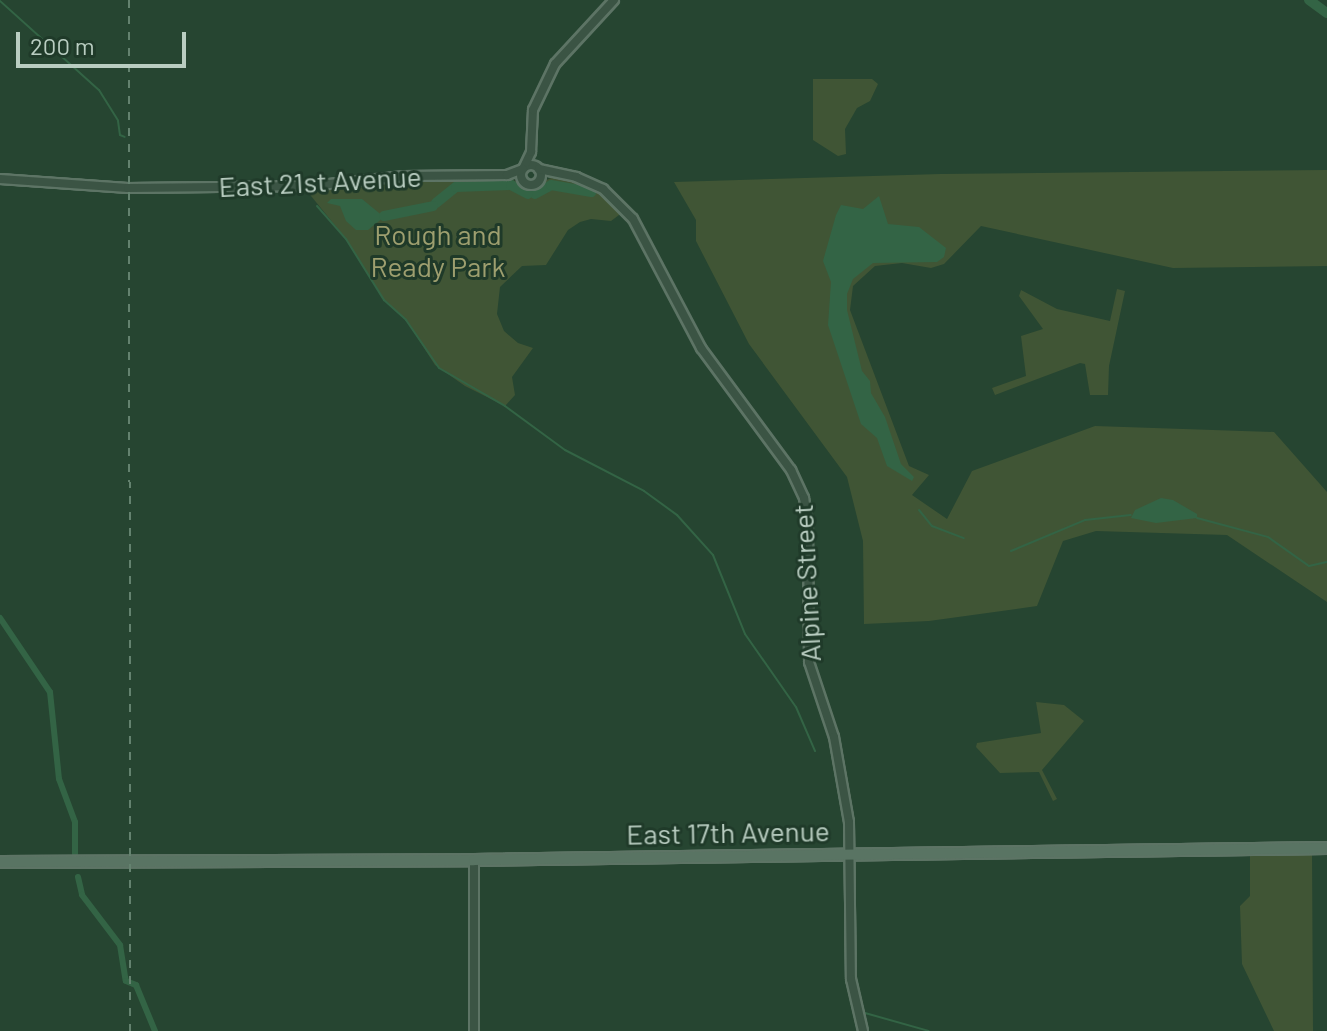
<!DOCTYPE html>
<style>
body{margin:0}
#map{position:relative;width:1327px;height:1031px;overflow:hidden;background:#264531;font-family:Barlow,sans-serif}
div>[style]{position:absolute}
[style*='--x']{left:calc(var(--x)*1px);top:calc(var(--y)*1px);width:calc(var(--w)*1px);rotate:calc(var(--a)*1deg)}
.green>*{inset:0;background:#405535}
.water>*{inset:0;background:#336445}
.stream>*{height:2px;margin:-1px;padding:0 1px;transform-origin:1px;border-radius:1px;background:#336445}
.canal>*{height:6px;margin:-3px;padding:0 3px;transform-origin:3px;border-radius:3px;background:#336445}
.river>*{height:10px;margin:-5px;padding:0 5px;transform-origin:5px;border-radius:5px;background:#336445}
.roads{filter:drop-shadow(2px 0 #5d7465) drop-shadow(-2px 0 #5d7465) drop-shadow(0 2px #5d7465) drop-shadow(0 -2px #5d7465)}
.minor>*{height:8px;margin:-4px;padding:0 4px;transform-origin:4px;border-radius:4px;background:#3b5444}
.minor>.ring{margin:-4px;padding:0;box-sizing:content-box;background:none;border:8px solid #3b5444;border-radius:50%}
.major>*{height:10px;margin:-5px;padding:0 5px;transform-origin:5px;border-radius:5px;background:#597463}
.rail>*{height:2px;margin-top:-1px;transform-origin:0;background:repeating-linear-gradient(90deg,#64826f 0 8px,transparent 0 16px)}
span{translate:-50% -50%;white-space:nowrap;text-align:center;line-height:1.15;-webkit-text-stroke:6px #1f3a29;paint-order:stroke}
.street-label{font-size:28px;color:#b9cdc1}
.park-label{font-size:28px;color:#9e9f6f}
.scale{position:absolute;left:16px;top:32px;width:170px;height:36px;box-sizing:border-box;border:4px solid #b9cdc1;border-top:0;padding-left:10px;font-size:24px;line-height:28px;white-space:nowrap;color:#b9cdc1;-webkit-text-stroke:6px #1f3a29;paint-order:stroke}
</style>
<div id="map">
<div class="green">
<div style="clip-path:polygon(813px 79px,872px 79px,878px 84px,870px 101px,857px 108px,845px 129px,846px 154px,838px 156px,813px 140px)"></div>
<div style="clip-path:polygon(1327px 170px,1327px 266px,1173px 268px,981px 226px,944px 264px,931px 268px,902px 263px,875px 266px,853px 286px,850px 310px,909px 466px,929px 475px,912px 495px,947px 519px,972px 471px,1095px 426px,1274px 432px,1327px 492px,1327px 602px,1227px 535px,1096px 531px,1063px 541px,1037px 606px,929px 621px,864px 624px,863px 541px,847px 477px,749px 344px,696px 241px,696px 220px,674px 182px,941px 174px)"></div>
<div style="clip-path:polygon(511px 179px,529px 188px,551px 178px,574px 181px,607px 197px,623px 212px,611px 221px,591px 219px,580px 222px,568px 230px,546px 265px,522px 266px,500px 287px,497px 314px,504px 331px,518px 343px,533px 348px,512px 377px,515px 395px,505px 406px,465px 386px,435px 365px,406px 320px,384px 300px,346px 239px,307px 191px,405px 180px)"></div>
<div style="clip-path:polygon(1117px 289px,1125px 291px,1109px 366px,1108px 395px,1090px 395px,1085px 364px,1080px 363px,995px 395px,992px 388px,1026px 376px,1021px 336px,1043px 329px,1019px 296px,1021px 290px,1057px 309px,1110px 321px)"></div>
<div style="clip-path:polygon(1036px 702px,1064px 705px,1084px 721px,1042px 770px,1057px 799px,1053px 801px,1039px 772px,1000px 773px,976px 747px,977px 743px,1041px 733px)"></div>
<div style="clip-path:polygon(1312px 848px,1313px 1031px,1274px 1031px,1242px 964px,1240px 906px,1250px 896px,1250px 849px)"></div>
</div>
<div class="water">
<div style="clip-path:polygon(879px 196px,888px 224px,919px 227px,946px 248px,944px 257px,937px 262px,873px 263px,853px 279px,847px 294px,847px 310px,862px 371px,870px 381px,871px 393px,885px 417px,901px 464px,914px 477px,912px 481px,887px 466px,877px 438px,861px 424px,828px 325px,831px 282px,823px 261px,836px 215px,841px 205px,863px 209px)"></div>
<div style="clip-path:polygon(331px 199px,362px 199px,384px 217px,368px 230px,356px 230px,346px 221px,340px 206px,327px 203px)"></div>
<div style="clip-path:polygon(1161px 498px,1173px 500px,1197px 514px,1197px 518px,1156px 523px,1131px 518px,1135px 510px)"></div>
</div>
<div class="stream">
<div style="--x:0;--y:1;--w:133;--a:42"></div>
<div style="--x:99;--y:90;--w:36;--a:58"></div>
<div style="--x:118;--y:121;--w:14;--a:82"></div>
<div style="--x:120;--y:135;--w:5;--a:22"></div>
<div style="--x:317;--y:206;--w:44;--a:48.7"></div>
<div style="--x:346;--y:239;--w:72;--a:58.1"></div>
<div style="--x:384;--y:300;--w:30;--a:42"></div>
<div style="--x:406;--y:320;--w:58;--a:55.5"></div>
<div style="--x:439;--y:368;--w:76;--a:29.9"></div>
<div style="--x:505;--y:406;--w:74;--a:36.3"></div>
<div style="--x:565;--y:450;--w:89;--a:27.4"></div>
<div style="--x:644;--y:491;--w:41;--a:36"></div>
<div style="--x:677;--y:515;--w:54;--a:48"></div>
<div style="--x:713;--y:555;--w:85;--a:67.9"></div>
<div style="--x:745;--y:634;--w:89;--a:55.1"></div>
<div style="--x:796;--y:707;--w:48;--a:66.6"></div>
<div style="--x:919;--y:510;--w:21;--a:51"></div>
<div style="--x:932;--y:526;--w:34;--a:21"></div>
<div style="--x:1197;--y:518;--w:73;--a:15"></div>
<div style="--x:1268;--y:537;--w:50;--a:35.3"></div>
<div style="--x:1309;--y:566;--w:18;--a:-13"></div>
<div style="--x:1011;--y:551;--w:80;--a:-22.7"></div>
<div style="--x:1085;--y:520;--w:46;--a:-6.2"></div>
<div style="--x:865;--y:1013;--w:66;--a:15.7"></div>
</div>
<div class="canal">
<div style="--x:0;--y:618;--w:89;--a:56"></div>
<div style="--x:50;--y:692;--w:87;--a:84.1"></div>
<div style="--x:59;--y:779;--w:46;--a:69.6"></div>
<div style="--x:75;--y:822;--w:32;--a:90"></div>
<div style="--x:78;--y:877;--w:18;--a:77"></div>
<div style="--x:82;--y:895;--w:63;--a:52.8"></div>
<div style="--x:120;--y:945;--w:36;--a:81"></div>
<div style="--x:126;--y:981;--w:11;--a:22"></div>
<div style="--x:136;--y:985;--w:50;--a:67.6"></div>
</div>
<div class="river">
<div style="--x:1309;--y:0;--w:22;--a:36"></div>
<div style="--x:535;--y:194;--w:18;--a:-29"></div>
<div style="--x:551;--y:185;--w:41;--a:9.9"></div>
<div style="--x:436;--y:203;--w:26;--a:-39"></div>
<div style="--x:456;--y:187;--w:55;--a:-2.1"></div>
<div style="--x:511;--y:185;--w:19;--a:28"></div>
<div style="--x:384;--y:216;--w:50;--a:-11.5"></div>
</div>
<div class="roads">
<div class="minor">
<div class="ring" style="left:521px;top:165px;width:12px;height:12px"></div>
<div style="--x:524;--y:167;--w:17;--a:-65"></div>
<div style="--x:531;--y:152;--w:42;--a:-87.3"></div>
<div style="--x:533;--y:110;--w:51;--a:-64.4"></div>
<div style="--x:555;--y:64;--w:87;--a:-47.3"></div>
<div style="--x:539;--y:169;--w:38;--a:12"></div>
<div style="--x:576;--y:177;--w:30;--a:24"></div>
<div style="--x:603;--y:189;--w:42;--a:45"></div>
<div style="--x:633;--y:219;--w:146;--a:62.2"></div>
<div style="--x:701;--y:348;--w:152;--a:53.6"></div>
<div style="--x:791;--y:470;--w:31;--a:65"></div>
<div style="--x:804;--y:498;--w:22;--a:80"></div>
<div style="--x:808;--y:520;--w:142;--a:89.6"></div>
<div style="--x:809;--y:662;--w:79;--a:71.6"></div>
<div style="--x:834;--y:737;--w:86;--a:80"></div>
<div style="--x:849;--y:822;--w:157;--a:89.3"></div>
<div style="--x:851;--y:979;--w:53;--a:77"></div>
<div style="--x:0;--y:179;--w:128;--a:4"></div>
<div style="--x:128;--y:188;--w:182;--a:-0.6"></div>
<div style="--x:310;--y:186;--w:95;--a:-6.1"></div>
<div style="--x:404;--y:176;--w:103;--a:-0.6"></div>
<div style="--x:507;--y:175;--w:17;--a:-21"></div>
<div style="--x:474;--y:1031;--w:171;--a:-90"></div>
</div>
<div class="major">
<div style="--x:0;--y:862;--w:474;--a:-0.2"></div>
<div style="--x:474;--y:860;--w:853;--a:-0.81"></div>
</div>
</div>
<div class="rail">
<div style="--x:129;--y:0;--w:1031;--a:89.94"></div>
</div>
<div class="street-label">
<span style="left:320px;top:181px;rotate:-3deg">East 21st Avenue</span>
<span style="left:806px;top:583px;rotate:-93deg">Alpine Street</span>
<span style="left:728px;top:832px;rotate:-1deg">East 17th Avenue</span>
</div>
<div class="park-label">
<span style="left:438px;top:250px">Rough and<br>Ready Park</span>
</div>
<div class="scale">200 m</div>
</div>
